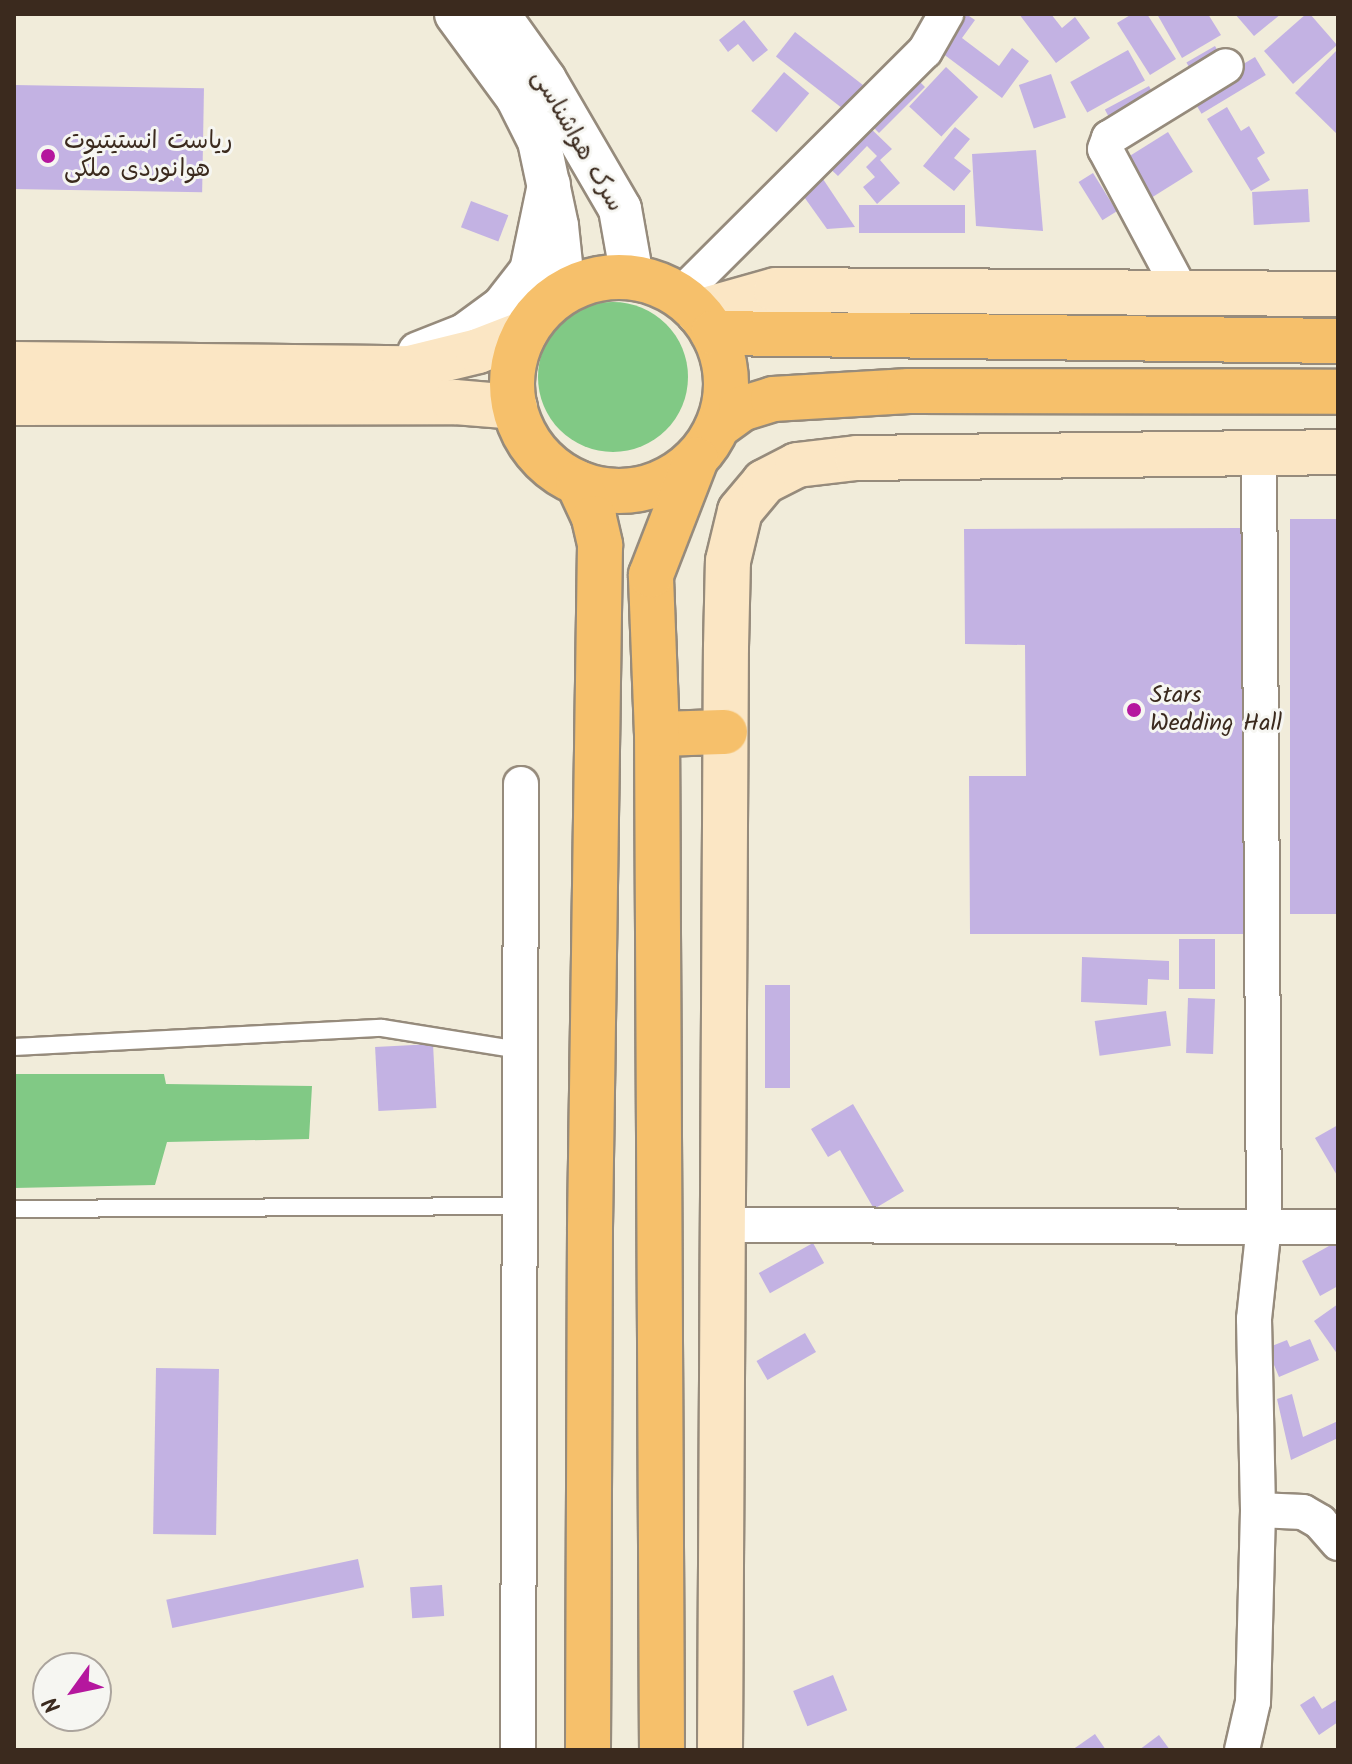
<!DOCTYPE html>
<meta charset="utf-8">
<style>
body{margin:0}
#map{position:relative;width:1352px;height:1764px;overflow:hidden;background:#f1ecda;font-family:Kalam,"Playpen Sans Arabic",sans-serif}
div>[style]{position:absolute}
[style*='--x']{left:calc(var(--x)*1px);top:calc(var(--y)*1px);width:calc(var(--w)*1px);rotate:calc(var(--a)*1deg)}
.green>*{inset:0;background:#81c985}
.round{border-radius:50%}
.building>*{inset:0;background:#c3b2e3;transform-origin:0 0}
.roads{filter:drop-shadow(2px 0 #968b7c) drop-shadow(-2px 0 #968b7c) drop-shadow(0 2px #968b7c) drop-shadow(0 -2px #968b7c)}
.service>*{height:16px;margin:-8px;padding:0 8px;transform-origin:8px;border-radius:8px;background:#fff}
.minor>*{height:34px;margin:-17px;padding:0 17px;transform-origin:17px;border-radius:17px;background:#fff}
.tertiary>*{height:42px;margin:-21px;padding:0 21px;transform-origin:21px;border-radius:21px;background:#fff}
.secondary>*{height:44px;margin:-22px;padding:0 22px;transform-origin:22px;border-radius:22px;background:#fbe6c4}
.primary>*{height:44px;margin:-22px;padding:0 22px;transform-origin:22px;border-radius:22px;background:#f6c06b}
.primary>.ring{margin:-22px;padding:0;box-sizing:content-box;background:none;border:44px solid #f6c06b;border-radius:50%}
.dots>*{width:22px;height:22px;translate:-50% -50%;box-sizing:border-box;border:4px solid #f6f6f2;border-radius:50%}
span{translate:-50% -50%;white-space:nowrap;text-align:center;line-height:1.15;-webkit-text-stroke:6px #f6f6f2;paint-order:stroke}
.street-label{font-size:24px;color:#3b2a1e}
.poi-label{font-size:24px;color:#3b2a1e}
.left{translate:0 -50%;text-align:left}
.frame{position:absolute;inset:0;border:16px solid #3b2a1e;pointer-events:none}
.north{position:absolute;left:32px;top:1652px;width:80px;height:80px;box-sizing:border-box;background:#f6f6f2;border:2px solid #aba49d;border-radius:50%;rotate:237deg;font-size:22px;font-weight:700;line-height:32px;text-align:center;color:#3b2a1e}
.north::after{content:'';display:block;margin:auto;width:28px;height:36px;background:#b5179e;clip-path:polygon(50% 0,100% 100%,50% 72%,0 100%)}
</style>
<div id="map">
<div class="green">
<div class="round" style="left:538px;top:302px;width:150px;height:150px"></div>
<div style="clip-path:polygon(14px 1074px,164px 1074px,166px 1084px,312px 1086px,309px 1139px,167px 1142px,155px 1185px,14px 1188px)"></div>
</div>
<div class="building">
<div style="clip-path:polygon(958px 14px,966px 14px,975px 20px,962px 38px,999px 66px,1012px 48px,1029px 61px,1002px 98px,934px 47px)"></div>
<div style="clip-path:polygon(1019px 14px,1051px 14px,1062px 28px,1075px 17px,1090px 38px,1056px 63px)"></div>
<div style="clip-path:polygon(1132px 14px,1147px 14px,1176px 59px,1150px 75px,1117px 23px)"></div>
<div style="clip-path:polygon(1157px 14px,1208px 14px,1221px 35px,1182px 58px)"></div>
<div style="clip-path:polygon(1235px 14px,1281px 14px,1254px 36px)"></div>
<div style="clip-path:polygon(1306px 14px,1310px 14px,1337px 45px,1293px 84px,1264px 51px)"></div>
<div style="clip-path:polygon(744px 20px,768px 50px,753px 62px,738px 44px,728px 52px,719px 40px)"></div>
<div style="left:795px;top:32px;width:87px;height:31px;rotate:38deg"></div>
<div style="left:1215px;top:46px;width:14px;height:33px;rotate:60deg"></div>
<div style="clip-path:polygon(1338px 49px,1338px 135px,1295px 93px)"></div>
<div style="left:1128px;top:50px;width:35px;height:66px;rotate:61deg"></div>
<div style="left:1255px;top:57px;width:21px;height:75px;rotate:59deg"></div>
<div style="left:946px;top:67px;width:44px;height:54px;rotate:43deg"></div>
<div style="left:908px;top:70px;width:24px;height:65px;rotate:45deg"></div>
<div style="left:784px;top:72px;width:33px;height:51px;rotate:40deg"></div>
<div style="left:1051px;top:74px;width:46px;height:34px;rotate:71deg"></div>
<div style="left:14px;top:85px;width:190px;height:104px;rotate:1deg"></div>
<div style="left:1149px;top:86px;width:15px;height:50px;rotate:62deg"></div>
<div style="clip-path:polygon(1227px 107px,1241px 131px,1249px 126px,1265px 153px,1257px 158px,1270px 180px,1251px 191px,1207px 119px)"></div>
<div style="clip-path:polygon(864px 122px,892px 149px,880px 160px,900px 183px,877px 204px,863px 187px,875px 177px,866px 167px,877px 156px,867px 146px,838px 176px,824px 163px)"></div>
<div style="clip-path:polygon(955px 127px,970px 139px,954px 158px,971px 171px,954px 191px,923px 166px)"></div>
<div style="left:1168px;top:132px;width:47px;height:48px;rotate:58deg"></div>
<div style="clip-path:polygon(1036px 150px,1043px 231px,976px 226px,972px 154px)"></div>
<div style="clip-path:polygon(817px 170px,855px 227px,827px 229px,797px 187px)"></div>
<div style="left:1093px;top:173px;width:45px;height:17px;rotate:58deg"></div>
<div style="left:1308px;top:189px;width:33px;height:56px;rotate:87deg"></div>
<div style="left:471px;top:201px;width:40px;height:28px;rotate:21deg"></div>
<div style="left:965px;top:205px;width:28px;height:106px;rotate:90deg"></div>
<div style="left:1290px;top:519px;width:48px;height:395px"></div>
<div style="clip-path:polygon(1241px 528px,1244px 934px,970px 934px,969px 776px,1026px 776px,1025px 645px,965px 644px,964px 529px)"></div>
<div style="left:1179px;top:939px;width:36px;height:50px"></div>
<div style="clip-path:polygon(1082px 957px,1169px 961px,1169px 980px,1148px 979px,1147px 1005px,1081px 1002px)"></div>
<div style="left:765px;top:985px;width:25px;height:103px"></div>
<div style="left:1188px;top:998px;width:27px;height:55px;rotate:2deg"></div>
<div style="left:1166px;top:1011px;width:35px;height:72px;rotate:82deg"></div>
<div style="left:433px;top:1044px;width:64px;height:58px;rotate:87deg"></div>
<div style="clip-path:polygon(853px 1104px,904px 1191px,874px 1209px,840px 1150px,828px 1157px,811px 1129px)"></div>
<div style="clip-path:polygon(1338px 1125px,1338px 1177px,1315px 1138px)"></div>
<div style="clip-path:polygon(1338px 1241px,1338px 1286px,1320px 1296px,1302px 1261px)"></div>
<div style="left:813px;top:1243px;width:23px;height:62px;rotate:61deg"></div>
<div style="clip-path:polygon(1338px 1304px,1338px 1355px,1314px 1321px)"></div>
<div style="left:805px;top:1333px;width:22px;height:56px;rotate:60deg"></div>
<div style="clip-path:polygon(1310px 1339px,1319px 1360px,1279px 1377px,1267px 1348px,1287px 1340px,1290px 1347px)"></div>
<div style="left:156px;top:1368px;width:63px;height:166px;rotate:1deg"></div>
<div style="clip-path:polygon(1292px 1394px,1303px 1437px,1338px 1421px,1338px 1438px,1291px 1460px,1277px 1399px)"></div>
<div style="left:358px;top:1559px;width:29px;height:196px;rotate:78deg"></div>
<div style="left:442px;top:1585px;width:31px;height:32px;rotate:86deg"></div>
<div style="left:833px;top:1675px;width:38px;height:43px;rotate:68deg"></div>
<div style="clip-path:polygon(1314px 1696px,1322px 1709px,1338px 1699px,1338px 1722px,1319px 1735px,1300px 1705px)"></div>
<div style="clip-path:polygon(1095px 1734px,1106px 1750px,1072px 1750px)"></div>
<div style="clip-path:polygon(1159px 1735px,1170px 1750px,1139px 1750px)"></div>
</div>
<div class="roads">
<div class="service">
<div style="--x:14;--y:1047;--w:368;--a:-3"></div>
<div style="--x:382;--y:1028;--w:140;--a:9.1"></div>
<div style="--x:14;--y:1209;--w:505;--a:-0.34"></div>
</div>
<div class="minor">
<div style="--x:1182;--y:293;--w:163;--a:-118.1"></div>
<div style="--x:1105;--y:149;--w:12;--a:-70"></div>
<div style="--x:1109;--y:138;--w:137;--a:-31.6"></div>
<div style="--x:679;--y:296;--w:347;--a:-44.9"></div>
<div style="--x:925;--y:51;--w:43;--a:-60.4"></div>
<div style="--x:721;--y:1225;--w:617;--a:0.19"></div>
<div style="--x:1258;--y:1510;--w:45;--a:2.5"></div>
<div style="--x:1303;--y:1512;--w:20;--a:30"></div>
<div style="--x:1320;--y:1522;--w:28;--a:49"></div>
<div style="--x:518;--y:1750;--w:966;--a:-89.82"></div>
<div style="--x:1242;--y:1750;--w:49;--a:-77.1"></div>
<div style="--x:1253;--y:1702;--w:192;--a:-88.5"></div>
<div style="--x:1258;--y:1510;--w:191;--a:-91.2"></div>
<div style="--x:1254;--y:1319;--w:94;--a:-83.9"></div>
<div style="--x:1264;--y:1226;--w:775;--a:-90.37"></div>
</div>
<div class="tertiary">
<div style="--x:456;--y:14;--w:103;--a:53.7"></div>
<div style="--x:517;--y:97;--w:49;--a:63.4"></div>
<div style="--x:539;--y:141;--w:87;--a:78"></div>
<div style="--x:557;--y:226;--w:66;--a:83.9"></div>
<div style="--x:498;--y:14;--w:81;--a:54.5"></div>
<div style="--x:545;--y:80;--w:149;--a:59.8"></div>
<div style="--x:620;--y:209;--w:69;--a:80"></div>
<div style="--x:419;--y:353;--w:49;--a:-21.4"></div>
<div style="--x:465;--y:335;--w:47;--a:-36.4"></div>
<div style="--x:503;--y:307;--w:46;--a:-52.1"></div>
<div style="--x:531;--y:271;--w:88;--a:-78.2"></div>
</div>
<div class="secondary">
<div style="--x:698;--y:312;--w:81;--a:-15.8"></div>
<div style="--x:776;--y:290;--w:562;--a:0.41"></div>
<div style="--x:14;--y:364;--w:395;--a:0.6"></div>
<div style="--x:409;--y:368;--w:71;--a:-13.8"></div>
<div style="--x:478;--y:351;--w:50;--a:-21"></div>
<div style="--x:14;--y:403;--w:441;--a:-0.1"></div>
<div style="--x:455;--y:402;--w:60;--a:4.8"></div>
<div style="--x:720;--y:1750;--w:1103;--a:-89.69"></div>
<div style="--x:726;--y:647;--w:86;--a:-88.7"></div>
<div style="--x:728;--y:561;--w:51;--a:-76.5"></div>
<div style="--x:740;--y:511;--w:38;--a:-50"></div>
<div style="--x:764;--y:482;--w:37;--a:-27"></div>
<div style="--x:797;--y:465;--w:60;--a:-6.7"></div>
<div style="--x:857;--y:458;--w:481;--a:-0.7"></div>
</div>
<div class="primary">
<div class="ring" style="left:512px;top:277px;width:170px;height:170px"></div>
<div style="--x:713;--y:333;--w:625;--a:0.73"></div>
<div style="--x:718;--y:426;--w:29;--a:-36"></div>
<div style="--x:741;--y:409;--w:34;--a:-17"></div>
<div style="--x:773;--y:399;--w:136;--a:-3.4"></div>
<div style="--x:909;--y:391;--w:429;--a:0.1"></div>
<div style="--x:578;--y:483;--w:38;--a:65"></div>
<div style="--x:594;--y:518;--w:28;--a:77"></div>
<div style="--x:600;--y:545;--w:685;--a:90.84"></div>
<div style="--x:590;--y:1230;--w:520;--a:90.22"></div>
<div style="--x:657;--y:734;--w:68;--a:-1.7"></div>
<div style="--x:662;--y:1750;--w:1016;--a:-90.28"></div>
<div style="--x:657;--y:734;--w:159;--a:-92.2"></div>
<div style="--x:651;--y:575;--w:124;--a:-68.8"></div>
</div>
</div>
<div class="dots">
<div style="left:48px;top:156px;background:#b5179e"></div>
<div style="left:1134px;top:710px;background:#b5179e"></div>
</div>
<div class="street-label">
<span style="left:577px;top:141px;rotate:60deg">سرک هواشناسی</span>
</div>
<div class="poi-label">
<span class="left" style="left:64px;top:156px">ریاست انستیتیوت<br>هوانوردی ملکی</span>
<span class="left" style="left:1150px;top:710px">Stars<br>Wedding Hall</span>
</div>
<div class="frame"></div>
<div class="north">N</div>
</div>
